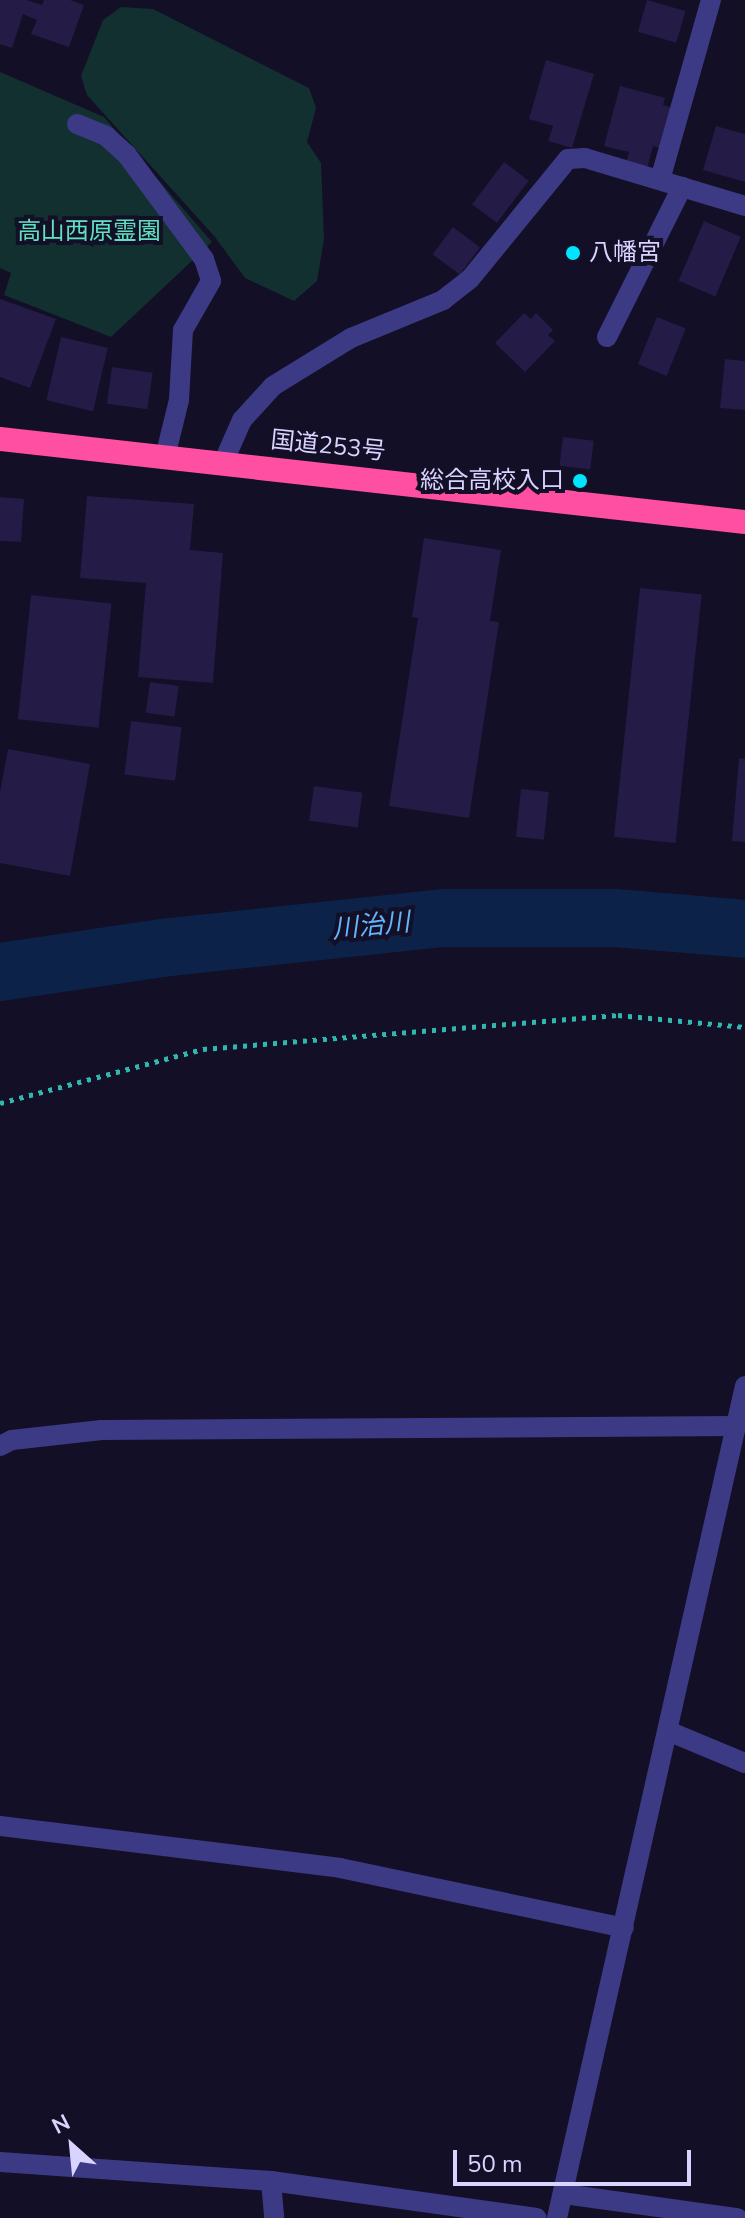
<!DOCTYPE html>
<meta charset="utf-8">
<style>
body{margin:0}
#map{position:relative;width:745px;height:2218px;overflow:hidden;background:#130f26;font-family:"Nunito Sans","Noto Sans JP",sans-serif}
div>[style]{position:absolute}
[style*='--x']{left:calc(var(--x)*1px);top:calc(var(--y)*1px);width:calc(var(--w)*1px);rotate:calc(var(--a)*1deg)}
.green>*{inset:0;background:#12302f}
.river>*{height:58px;margin:-29px;padding:0 29px;transform-origin:29px;border-radius:29px;background:#0c2248}
.building>*{inset:0;background:#241b47;transform-origin:0 0}
.path>*{height:5px;margin-top:-2.5px;transform-origin:0;background:repeating-linear-gradient(90deg,#2fb8b0 0 4px,transparent 0 10px)}
.minor>*{height:20px;margin:-10px;padding:0 10px;transform-origin:10px;border-radius:10px;background:#3d3a85}
.highway>*{height:24px;margin:-12px;padding:0 12px;transform-origin:12px;border-radius:12px;background:#ff4fa3}
.dots>*{width:22px;height:22px;translate:-50% -50%;box-sizing:border-box;border:4px solid #130f26;border-radius:50%}
span{translate:-50% -50%;white-space:nowrap;text-align:center;line-height:1.15;-webkit-text-stroke:8px #130f26;paint-order:stroke}
.park-label{font-size:24px;color:#5fe0c0}
.poi-label{font-size:24px;color:#d9d4ff}
.left{translate:0 -50%;text-align:left}
.right{translate:-100% -50%;text-align:right}
.street-label{font-size:24px;color:#d9d4ff}
.water-label{font-size:26px;color:#62b6ff;font-style:italic}
.north{position:absolute;left:32px;top:2106px;width:80px;height:80px;-webkit-text-stroke:6px #130f26;paint-order:stroke;rotate:333deg;font-size:22px;font-weight:700;line-height:32px;text-align:center;color:#d9d4ff}
.north::after{content:'';display:block;margin:auto;width:28px;height:36px;background:#d9d4ff;clip-path:polygon(50% 0,100% 100%,50% 72%,0 100%)}
.scale{position:absolute;left:453px;top:2150px;width:238px;height:36px;box-sizing:border-box;border:4px solid #d9d4ff;border-top:0;padding-left:10px;font-size:24px;line-height:28px;white-space:nowrap;color:#d9d4ff;-webkit-text-stroke:6px #130f26;paint-order:stroke}
</style>
<div id="map">
<div class="green">
<div style="clip-path:polygon(121px 7px,153px 9px,309px 88px,316px 108px,307px 142px,321px 163px,324px 239px,317px 281px,294px 301px,245px 278px,215px 237px,87px 95px,81px 76px,103px 20px)"></div>
<div style="clip-path:polygon(0 72px,104px 117px,212px 242px,111px 337px,4px 295px,11px 273px,0 268px)"></div>
</div>
<div class="river">
<div style="--x:0;--y:972;--w:164;--a:-8.4"></div>
<div style="--x:162;--y:948;--w:285;--a:-6.1"></div>
<div style="--x:445;--y:918;--w:170;--a:0"></div>
<div style="--x:615;--y:918;--w:130;--a:4.8"></div>
</div>
<div class="building">
<div style="clip-path:polygon(0 0,27px 0,42px 5px,44px 0,70px 0,84px 5px,69px 47px,31px 34px,37px 20px,23px 14px,12px 48px,0 44px)"></div>
<div style="left:647px;top:0;width:40px;height:33px;rotate:16deg"></div>
<div style="clip-path:polygon(546px 60px,594px 74px,572px 148px,548px 141px,553px 126px,529px 119px)"></div>
<div style="clip-path:polygon(620px 86px,665px 98px,663px 105px,675px 109px,665px 149px,653px 146px,647px 169px,626px 163px,629px 152px,604px 146px)"></div>
<div style="clip-path:polygon(716px 126px,745px 134px,745px 182px,703px 170px)"></div>
<div style="left:504px;top:162px;width:31px;height:53px;rotate:37deg"></div>
<div style="left:704px;top:221px;width:40px;height:65px;rotate:23deg"></div>
<div style="left:453px;top:227px;width:34px;height:34px;rotate:37deg"></div>
<div style="clip-path:polygon(0 299px,56px 319px,30px 388px,0 377px)"></div>
<div style="clip-path:polygon(524px 313px,531px 319px,536px 313px,553px 330px,548px 335px,555px 341px,525px 372px,495px 343px)"></div>
<div style="left:657px;top:317px;width:31px;height:51px;rotate:22deg"></div>
<div style="left:61px;top:337px;width:48px;height:65px;rotate:13deg"></div>
<div style="clip-path:polygon(725px 359px,745px 361px,745px 410px,720px 408px)"></div>
<div style="left:112px;top:367px;width:41px;height:37px;rotate:8deg"></div>
<div style="left:563px;top:437px;width:31px;height:29px;rotate:7deg"></div>
<div style="clip-path:polygon(87px 496px,194px 504px,190px 550px,223px 553px,213px 683px,138px 677px,146px 583px,80px 578px)"></div>
<div style="clip-path:polygon(0 497px,24px 499px,21px 542px,0 541px)"></div>
<div style="clip-path:polygon(424px 538px,501px 550px,490px 621px,499px 622px,469px 818px,389px 806px,418px 618px,412px 617px)"></div>
<div style="left:640px;top:588px;width:62px;height:250px;rotate:6deg"></div>
<div style="left:31px;top:595px;width:81px;height:125px;rotate:6deg"></div>
<div style="left:150px;top:682px;width:29px;height:31px;rotate:8deg"></div>
<div style="left:131px;top:721px;width:51px;height:54px;rotate:7deg"></div>
<div style="clip-path:polygon(8px 749px,90px 764px,70px 876px,0 863px,0 792px)"></div>
<div style="clip-path:polygon(739px 758px,745px 759px,745px 842px,732px 841px)"></div>
<div style="left:314px;top:786px;width:49px;height:35px;rotate:8deg"></div>
<div style="left:521px;top:789px;width:28px;height:48px;rotate:6deg"></div>
</div>
<div class="path">
<div style="--x:0;--y:1103;--w:210;--a:-14.9"></div>
<div style="--x:203;--y:1049;--w:416;--a:-4.7"></div>
<div style="--x:618;--y:1015;--w:128;--a:5.4"></div>
</div>
<div class="minor">
<div style="--x:77;--y:124;--w:31;--a:22"></div>
<div style="--x:106;--y:136;--w:28;--a:42"></div>
<div style="--x:127;--y:155;--w:129;--a:53.5"></div>
<div style="--x:204;--y:259;--w:23;--a:72"></div>
<div style="--x:211;--y:281;--w:56;--a:119.7"></div>
<div style="--x:183;--y:330;--w:70;--a:93.3"></div>
<div style="--x:179;--y:400;--w:59;--a:103.8"></div>
<div style="--x:660;--y:180;--w:187;--a:-74.2"></div>
<div style="--x:607;--y:337;--w:168;--a:-63.4"></div>
<div style="--x:223;--y:463;--w:47;--a:-66.2"></div>
<div style="--x:242;--y:420;--w:46;--a:-47.6"></div>
<div style="--x:273;--y:386;--w:92;--a:-31.6"></div>
<div style="--x:351;--y:338;--w:100;--a:-22.4"></div>
<div style="--x:443;--y:300;--w:34;--a:-38"></div>
<div style="--x:470;--y:279;--w:155;--a:-50.8"></div>
<div style="--x:568;--y:159;--w:17;--a:-3"></div>
<div style="--x:585;--y:158;--w:167;--a:16.7"></div>
<div style="--x:0;--y:1446;--w:13;--a:-27"></div>
<div style="--x:12;--y:1440;--w:90;--a:-6.4"></div>
<div style="--x:101;--y:1430;--w:636;--a:-0.36"></div>
<div style="--x:668;--y:1731;--w:83;--a:22.6"></div>
<div style="--x:0;--y:1826;--w:343;--a:7"></div>
<div style="--x:340;--y:1868;--w:290;--a:11.9"></div>
<div style="--x:0;--y:2162;--w:272;--a:4"></div>
<div style="--x:271;--y:2181;--w:268;--a:7.9"></div>
<div style="--x:271;--y:2181;--w:37;--a:85"></div>
<div style="--x:564;--y:2194;--w:175;--a:7.9"></div>
<div style="--x:557;--y:2218;--w:853;--a:-77.27"></div>
</div>
<div class="highway">
<div style="--x:0;--y:439;--w:750;--a:6.36"></div>
</div>
<div class="dots">
<div style="left:573px;top:253px;background:#00e5ff"></div>
<div style="left:580px;top:481px;background:#00e5ff"></div>
</div>
<div class="park-label">
<span style="left:89px;top:232px">高山西原霊園</span>
</div>
<div class="poi-label">
<span class="left" style="left:589px;top:253px">八幡宮</span>
<span class="right" style="left:564px;top:481px">総合高校入口</span>
</div>
<div class="street-label">
<span style="left:328px;top:446px;rotate:6deg">国道253号</span>
</div>
<div class="water-label">
<span style="left:371px;top:926px;rotate:-6deg">川治川</span>
</div>
<div class="north">N</div>
<div class="scale">50 m</div>
</div>
